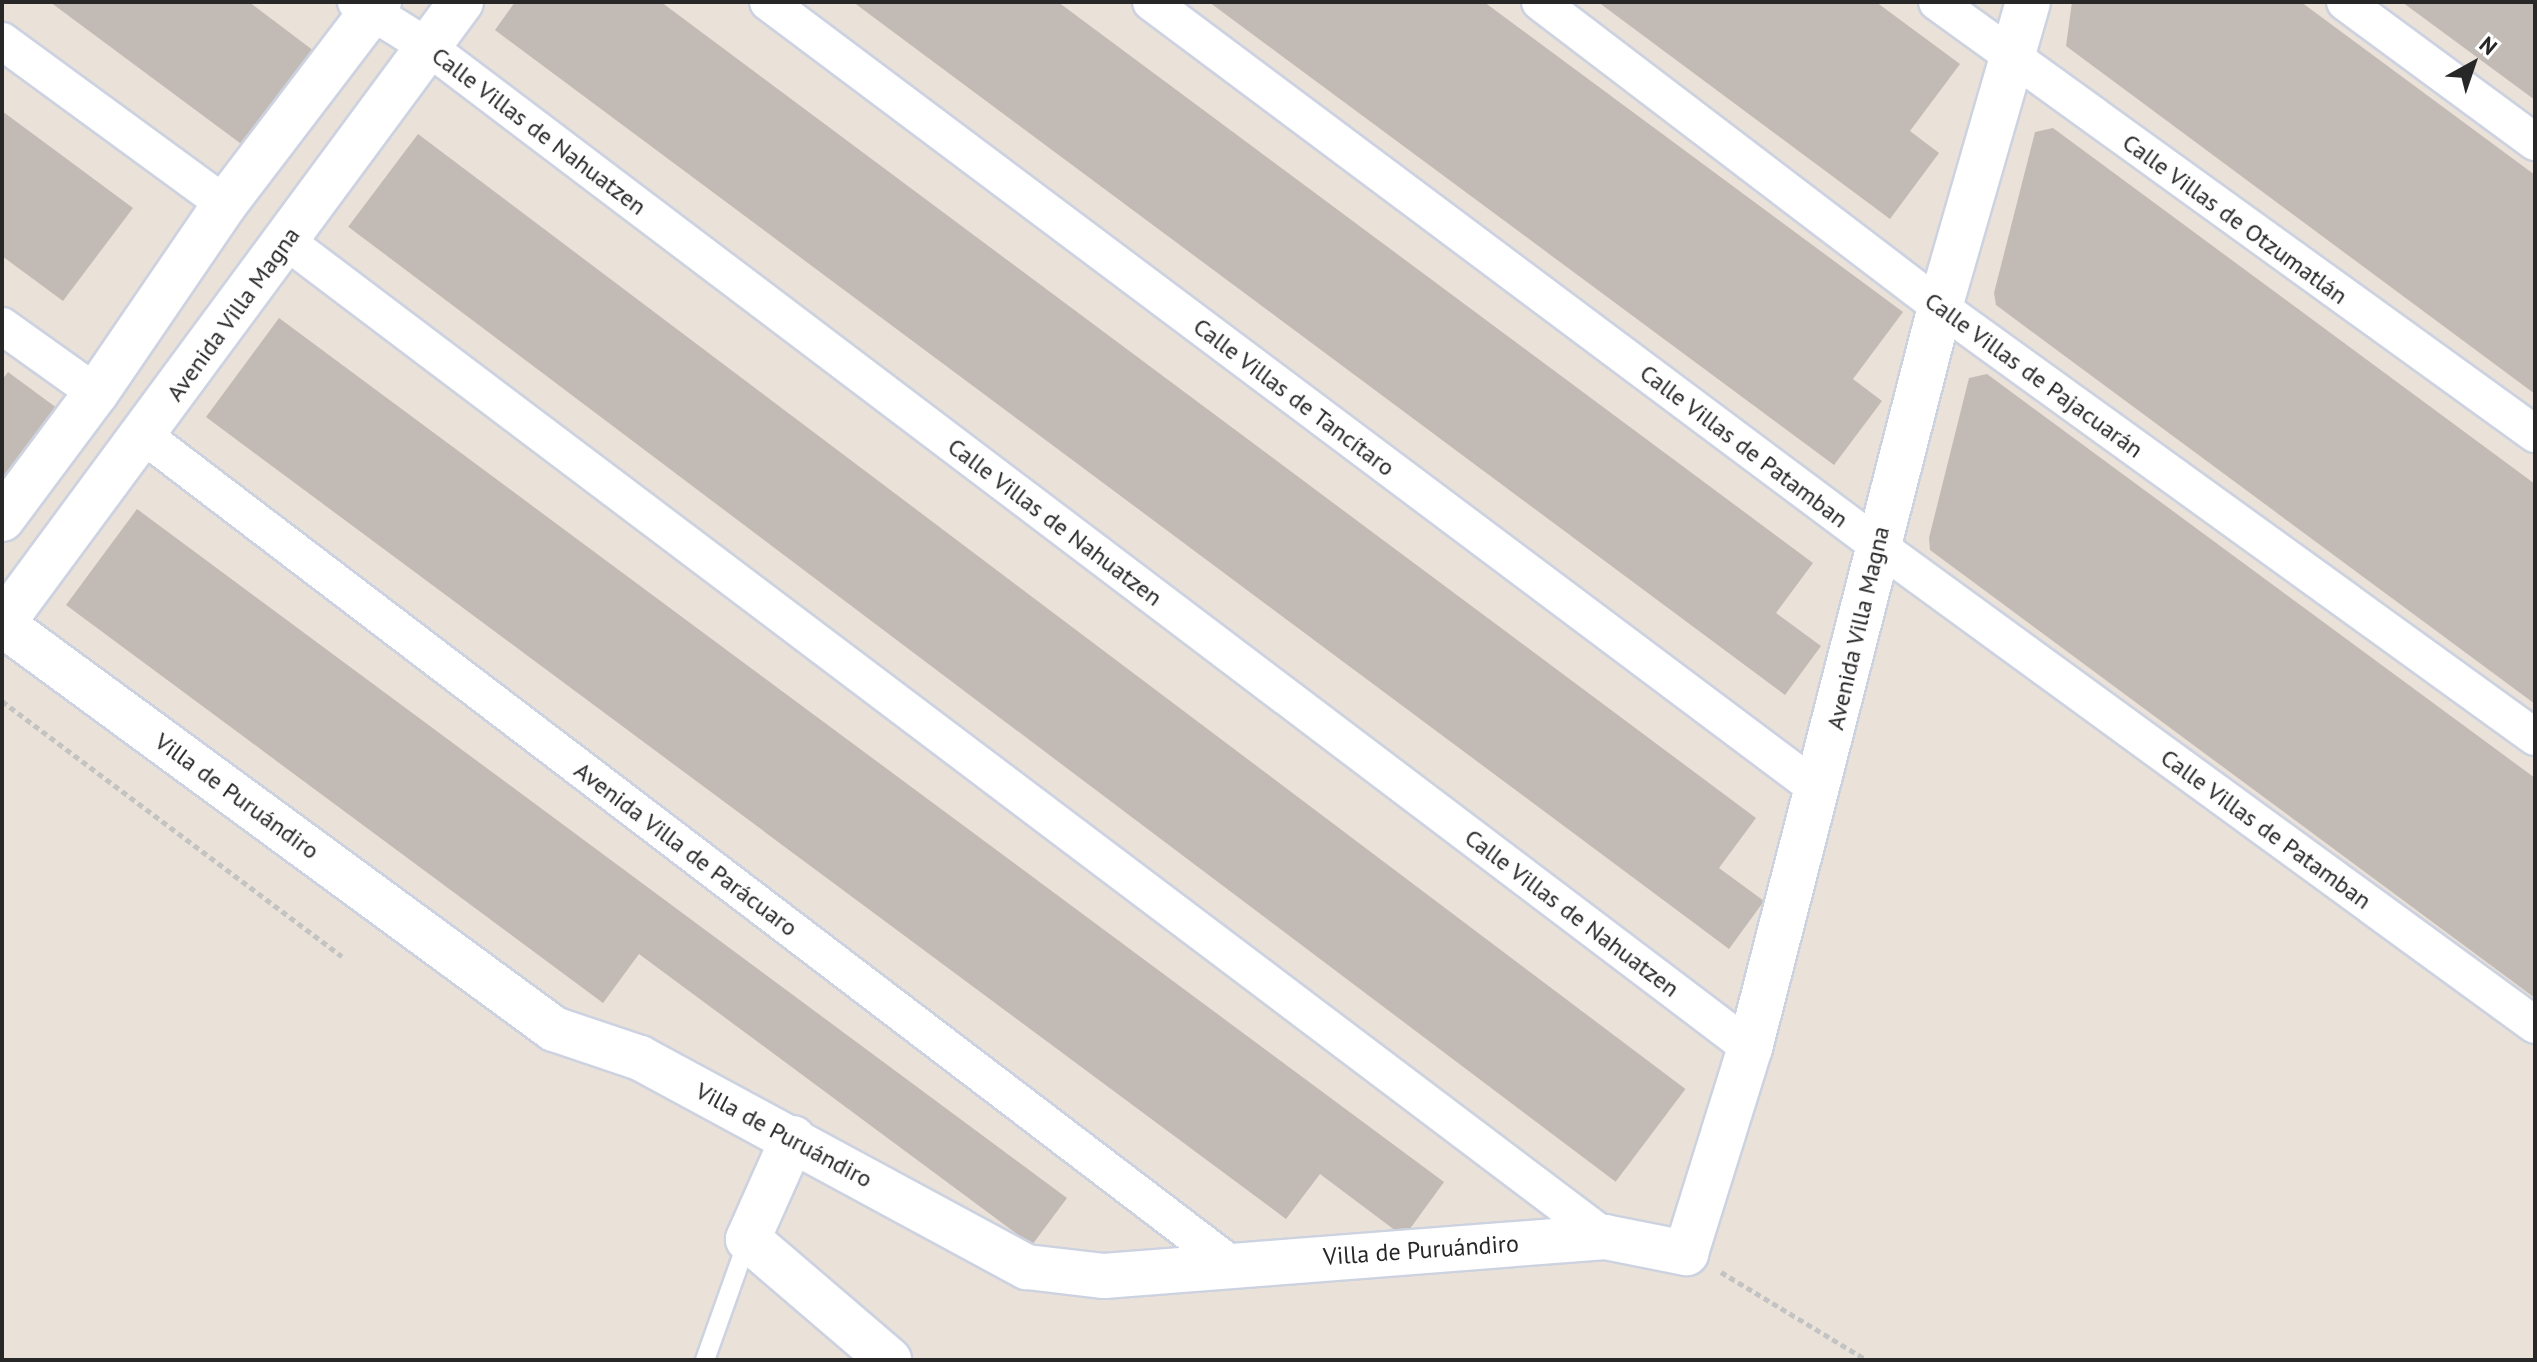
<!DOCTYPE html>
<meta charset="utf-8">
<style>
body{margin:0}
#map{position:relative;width:2537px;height:1362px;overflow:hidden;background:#eae1d8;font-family:"PT Sans",sans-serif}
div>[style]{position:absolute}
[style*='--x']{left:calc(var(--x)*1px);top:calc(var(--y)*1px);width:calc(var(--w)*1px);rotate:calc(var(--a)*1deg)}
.building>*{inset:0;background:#c2bbb5;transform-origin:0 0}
.path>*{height:5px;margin-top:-2.5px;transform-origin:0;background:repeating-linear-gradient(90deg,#c3c3c3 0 6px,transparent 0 10px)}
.roads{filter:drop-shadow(2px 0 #cdd2e0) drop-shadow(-2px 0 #cdd2e0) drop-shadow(0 2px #cdd2e0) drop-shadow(0 -2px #cdd2e0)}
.lane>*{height:18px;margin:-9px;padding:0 9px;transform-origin:9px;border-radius:9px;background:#fff}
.street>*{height:36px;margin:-18px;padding:0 18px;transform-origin:18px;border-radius:18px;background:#fff}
.secondary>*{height:44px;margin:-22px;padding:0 22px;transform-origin:22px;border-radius:22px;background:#fff}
span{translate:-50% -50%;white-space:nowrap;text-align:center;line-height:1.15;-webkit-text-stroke:8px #fff;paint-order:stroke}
.street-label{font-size:24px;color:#272727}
.frame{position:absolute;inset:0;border:4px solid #272727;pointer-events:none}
.north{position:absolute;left:2433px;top:24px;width:80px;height:80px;-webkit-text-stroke:6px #fff;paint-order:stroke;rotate:40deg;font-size:22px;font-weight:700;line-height:32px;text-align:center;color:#272727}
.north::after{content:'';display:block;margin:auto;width:28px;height:36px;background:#272727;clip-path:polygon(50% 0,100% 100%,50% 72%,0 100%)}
</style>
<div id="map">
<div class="building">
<div style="clip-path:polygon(50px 2px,249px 2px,322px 57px,252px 152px)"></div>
<div style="clip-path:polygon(515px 2px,661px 2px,1756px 818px,1719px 868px,1764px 901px,1729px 949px,495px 30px)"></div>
<div style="clip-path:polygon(853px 2px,1058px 2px,1813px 563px,1776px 613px,1821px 646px,1785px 695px)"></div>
<div style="clip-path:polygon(1209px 2px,1484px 2px,1903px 312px,1853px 379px,1882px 401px,1834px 465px)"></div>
<div style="clip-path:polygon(1598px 2px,1876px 2px,1960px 64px,1910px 131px,1939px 153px,1890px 219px)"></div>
<div style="clip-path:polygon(2072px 2px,2301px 2px,2535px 175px,2535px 394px,2066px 46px)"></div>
<div style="clip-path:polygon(2402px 2px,2535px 2px,2535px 100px)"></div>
<div style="clip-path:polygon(2px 111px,133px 208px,63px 301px,2px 256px)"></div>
<div style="clip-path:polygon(2053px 128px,2535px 484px,2535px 704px,1996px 305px,1994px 293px,2035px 132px)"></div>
<div style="left:418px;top:134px;width:1587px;height:116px;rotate:37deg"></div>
<div style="clip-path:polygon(279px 318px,1444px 1182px,1404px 1237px,1320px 1174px,1286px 1219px,206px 417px)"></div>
<div style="clip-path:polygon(8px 372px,69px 417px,2px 508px,2px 380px)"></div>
<div style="clip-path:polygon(1987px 374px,2535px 778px,2535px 998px,1930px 550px,1929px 538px,1969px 378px)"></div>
<div style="clip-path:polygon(137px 509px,1067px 1198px,1032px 1245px,639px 954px,603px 1003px,66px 605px)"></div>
</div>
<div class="path">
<div style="--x:2;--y:701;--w:425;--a:36.9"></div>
<div style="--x:1721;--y:1272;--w:170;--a:31.1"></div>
</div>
<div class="roads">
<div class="lane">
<div style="--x:705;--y:1360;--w:128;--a:-70.4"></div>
</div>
<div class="street">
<div style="--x:356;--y:2;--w:85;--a:32"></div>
<div style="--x:428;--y:47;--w:1658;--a:37.13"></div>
<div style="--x:768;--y:2;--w:1315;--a:36.87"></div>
<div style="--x:1151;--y:2;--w:907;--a:36.79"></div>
<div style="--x:1877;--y:545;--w:814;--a:36.11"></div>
<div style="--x:1540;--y:2;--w:503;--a:37.33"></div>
<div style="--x:1940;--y:307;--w:734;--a:35.86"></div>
<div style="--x:1937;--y:2;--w:738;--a:35.84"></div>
<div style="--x:2345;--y:2;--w:236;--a:36.4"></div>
<div style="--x:2;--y:41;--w:276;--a:36.2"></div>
<div style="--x:286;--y:241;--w:1653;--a:37.06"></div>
<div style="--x:2;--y:326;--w:115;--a:35.5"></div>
<div style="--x:143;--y:435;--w:1366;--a:37.32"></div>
</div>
<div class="secondary">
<div style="--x:461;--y:2;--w:773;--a:126.43"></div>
<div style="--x:2;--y:624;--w:685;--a:36.27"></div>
<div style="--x:554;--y:1029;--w:91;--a:18.6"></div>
<div style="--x:640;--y:1058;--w:440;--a:28.4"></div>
<div style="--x:1027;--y:1267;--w:78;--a:6.7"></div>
<div style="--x:1104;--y:1276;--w:503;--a:-4.45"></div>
<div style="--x:1605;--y:1237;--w:83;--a:11.2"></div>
<div style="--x:1686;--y:1253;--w:215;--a:-72.7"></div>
<div style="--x:1750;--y:1048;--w:765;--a:-75.62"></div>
<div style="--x:1940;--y:307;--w:317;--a:-73.9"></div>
<div style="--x:2;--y:519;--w:157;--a:-53.3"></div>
<div style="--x:96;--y:393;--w:229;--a:-55.7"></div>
<div style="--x:225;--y:204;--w:254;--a:-52.7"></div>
<div style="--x:793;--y:1138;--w:111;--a:114"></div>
<div style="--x:748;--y:1239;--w:186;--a:40.6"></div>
</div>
</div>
<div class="street-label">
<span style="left:539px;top:131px;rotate:37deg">Calle Villas de Nahuatzen</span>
<span style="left:2235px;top:219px;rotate:36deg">Calle Villas de Otzumatlán</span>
<span style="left:233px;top:314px;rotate:-54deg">Avenida Villa Magna</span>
<span style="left:2034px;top:375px;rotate:36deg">Calle Villas de Pajacuarán</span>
<span style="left:1294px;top:397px;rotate:37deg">Calle Villas de Tancítaro</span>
<span style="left:1744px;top:446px;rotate:37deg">Calle Villas de Patamban</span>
<span style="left:1055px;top:522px;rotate:37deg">Calle Villas de Nahuatzen</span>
<span style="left:1858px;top:628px;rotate:-77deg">Avenida Villa Magna</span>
<span style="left:237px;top:796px;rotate:36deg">Villa de Puruándiro</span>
<span style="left:2266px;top:829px;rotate:36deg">Calle Villas de Patamban</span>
<span style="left:686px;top:849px;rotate:37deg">Avenida Villa de Parácuaro</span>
<span style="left:1572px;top:913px;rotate:37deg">Calle Villas de Nahuatzen</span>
<span style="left:784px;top:1135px;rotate:28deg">Villa de Puruándiro</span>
<span style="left:1421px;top:1250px;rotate:-4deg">Villa de Puruándiro</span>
</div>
<div class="frame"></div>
<div class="north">N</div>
</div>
